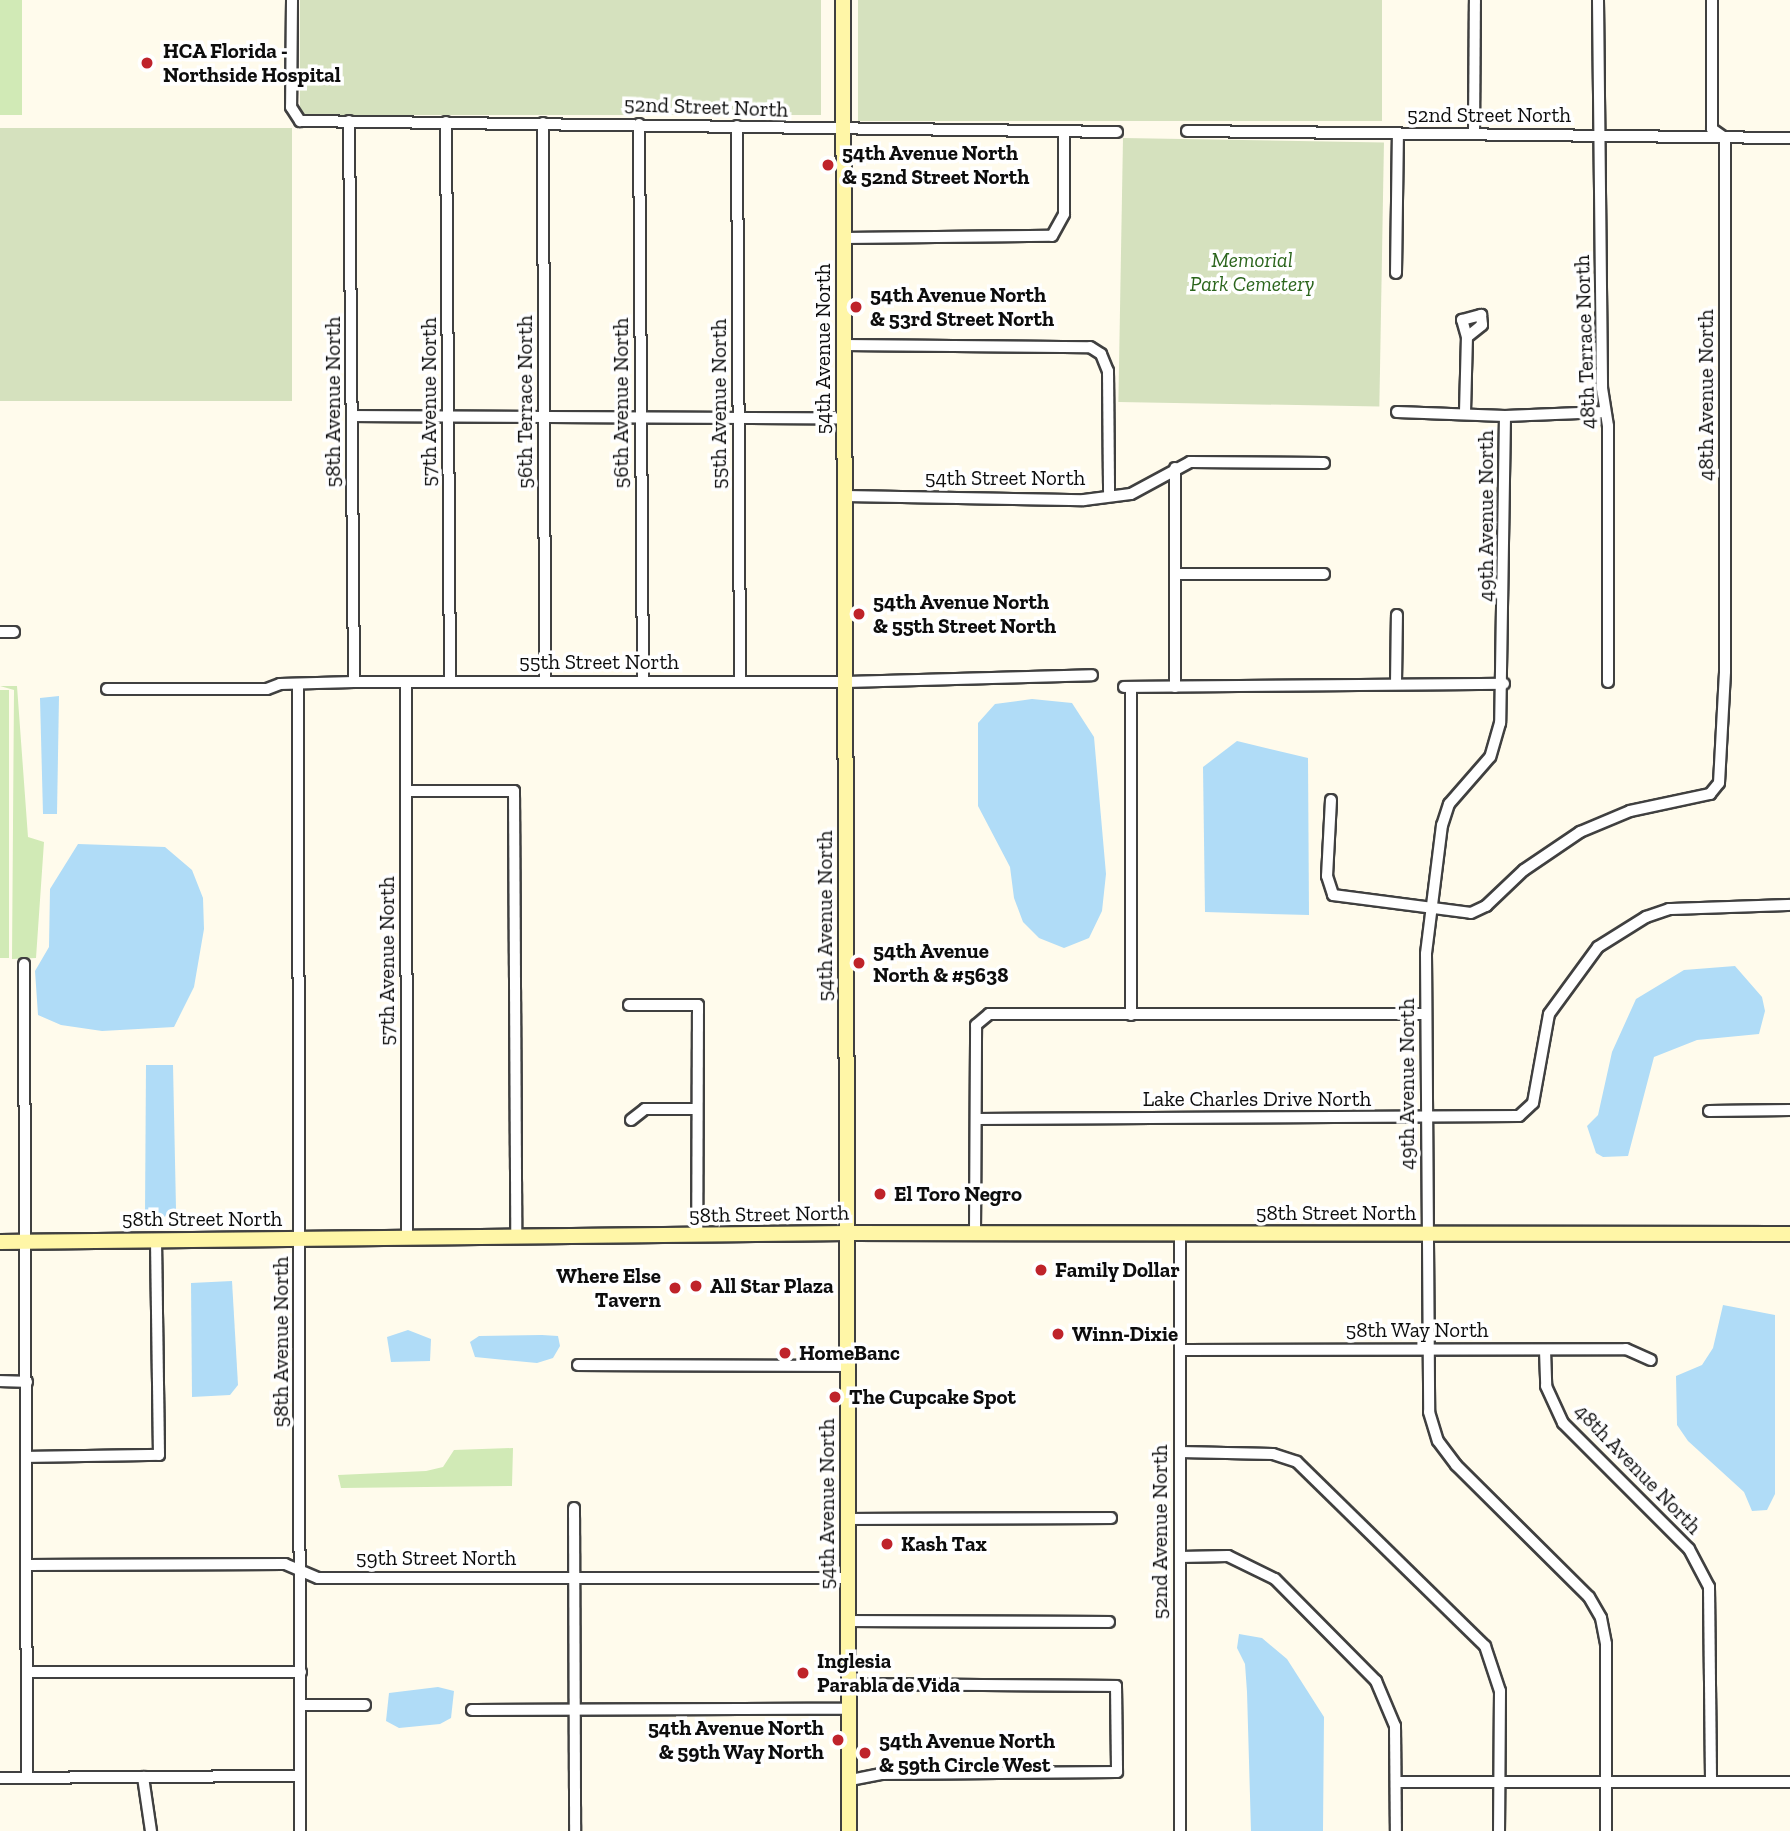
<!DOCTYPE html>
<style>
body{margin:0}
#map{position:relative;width:1790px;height:1831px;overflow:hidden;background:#fffbec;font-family:"Zilla Slab",serif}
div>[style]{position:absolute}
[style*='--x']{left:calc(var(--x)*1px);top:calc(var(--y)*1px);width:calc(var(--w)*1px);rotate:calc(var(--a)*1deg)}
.green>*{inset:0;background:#d1eab6;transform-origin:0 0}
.cemetery>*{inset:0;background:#d5e1be;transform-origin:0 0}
.water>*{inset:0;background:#b0dcf7}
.roads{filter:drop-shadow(2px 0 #404040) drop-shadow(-2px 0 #404040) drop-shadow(0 2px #404040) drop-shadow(0 -2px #404040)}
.street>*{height:10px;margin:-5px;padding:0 5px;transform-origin:5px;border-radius:5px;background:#fff}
.secondary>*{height:14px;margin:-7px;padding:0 7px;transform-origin:7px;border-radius:7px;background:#fff6a7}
.dots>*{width:19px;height:19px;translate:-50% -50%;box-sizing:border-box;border:4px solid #fff;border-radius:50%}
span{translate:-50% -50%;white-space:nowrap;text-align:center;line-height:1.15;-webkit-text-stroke:7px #fff;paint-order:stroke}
.poi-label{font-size:21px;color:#0d0d0d;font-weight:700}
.left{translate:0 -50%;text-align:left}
.right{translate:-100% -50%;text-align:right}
.street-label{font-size:21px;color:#0d0d0d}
.park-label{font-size:21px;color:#2b651c;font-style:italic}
</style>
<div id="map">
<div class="green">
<div style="left:0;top:0;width:22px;height:115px"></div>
<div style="clip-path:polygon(0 686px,17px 686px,28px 837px,44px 842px,36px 958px,12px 959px,14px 690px)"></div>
<div style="left:0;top:690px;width:9px;height:268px"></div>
<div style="clip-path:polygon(513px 1448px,512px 1486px,341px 1488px,338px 1475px,426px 1471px,443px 1467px,454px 1450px)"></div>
</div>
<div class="cemetery">
<div style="left:300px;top:0;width:521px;height:115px"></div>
<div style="left:858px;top:0;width:524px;height:121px"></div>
<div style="left:0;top:128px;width:292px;height:273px"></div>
<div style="left:1123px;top:138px;width:261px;height:264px;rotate:1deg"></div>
</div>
<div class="water">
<div style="clip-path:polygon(59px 696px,57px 814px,43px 814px,40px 698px)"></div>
<div style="clip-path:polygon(1032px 699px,1072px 703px,1094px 737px,1106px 874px,1102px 911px,1089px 938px,1064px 948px,1039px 938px,1023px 922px,1014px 898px,1010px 867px,978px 806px,978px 723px,995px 704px)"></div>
<div style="clip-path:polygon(1237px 741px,1308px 758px,1309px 915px,1205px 912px,1203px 767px)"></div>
<div style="clip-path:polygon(78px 844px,165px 847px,192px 870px,203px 898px,204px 929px,194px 987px,174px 1027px,102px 1031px,61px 1025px,38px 1015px,35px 971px,49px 947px,50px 889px)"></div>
<div style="clip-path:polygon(1735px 966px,1762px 997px,1765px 1011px,1759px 1034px,1697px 1040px,1654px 1057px,1628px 1156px,1603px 1157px,1596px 1153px,1587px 1126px,1598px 1115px,1612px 1052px,1636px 999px,1684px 970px)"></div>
<div style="clip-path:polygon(146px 1065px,173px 1065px,176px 1209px,163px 1218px,145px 1213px)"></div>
<div style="clip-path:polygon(232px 1281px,238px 1385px,230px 1395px,192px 1397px,191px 1283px)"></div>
<div style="clip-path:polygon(1723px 1305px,1775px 1315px,1775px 1494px,1767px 1510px,1752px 1511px,1744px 1492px,1688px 1441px,1677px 1425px,1676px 1376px,1702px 1365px,1713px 1348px)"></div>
<div style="clip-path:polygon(408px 1330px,431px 1339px,430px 1361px,391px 1362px,387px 1337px)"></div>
<div style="clip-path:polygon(542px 1335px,558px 1336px,560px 1346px,553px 1358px,537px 1363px,475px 1357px,470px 1342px,479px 1336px)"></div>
<div style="clip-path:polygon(1239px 1634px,1262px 1638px,1287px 1659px,1324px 1717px,1323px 1831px,1251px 1831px,1247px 1692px,1245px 1664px,1237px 1648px)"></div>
<div style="clip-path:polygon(438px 1687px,454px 1691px,451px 1718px,440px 1724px,399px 1728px,386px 1721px,389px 1693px)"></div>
</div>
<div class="roads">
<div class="street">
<div style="--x:292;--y:0;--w:107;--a:90.5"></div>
<div style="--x:291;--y:107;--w:17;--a:57"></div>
<div style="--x:300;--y:121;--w:817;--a:0.77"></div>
<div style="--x:1598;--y:0;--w:388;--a:89.4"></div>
<div style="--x:1602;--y:388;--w:38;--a:81"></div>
<div style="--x:1608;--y:426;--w:256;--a:90"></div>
<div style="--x:349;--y:121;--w:561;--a:89.49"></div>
<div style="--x:446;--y:122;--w:559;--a:89.59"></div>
<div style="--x:543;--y:123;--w:558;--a:89.79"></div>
<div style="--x:639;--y:124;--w:558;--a:89.59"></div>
<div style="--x:737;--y:126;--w:555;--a:89.69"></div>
<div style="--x:1187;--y:131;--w:603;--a:0.67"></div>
<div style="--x:1474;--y:133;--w:133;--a:-89.6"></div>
<div style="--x:844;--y:238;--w:208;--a:-0.6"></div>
<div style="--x:1052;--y:236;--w:25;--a:-61"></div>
<div style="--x:1064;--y:214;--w:80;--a:-90"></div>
<div style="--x:1396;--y:273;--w:139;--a:-89.2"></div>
<div style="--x:844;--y:345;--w:246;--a:0.5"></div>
<div style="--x:1090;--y:347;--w:13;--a:32"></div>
<div style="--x:1101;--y:354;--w:18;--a:68"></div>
<div style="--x:1108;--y:371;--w:125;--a:89.5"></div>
<div style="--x:1397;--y:412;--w:108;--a:2.1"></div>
<div style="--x:1505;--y:416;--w:100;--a:-2.3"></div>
<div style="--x:1465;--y:412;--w:75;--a:-88.5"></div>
<div style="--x:1467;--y:337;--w:18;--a:-106"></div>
<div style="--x:1462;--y:320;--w:20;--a:-15"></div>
<div style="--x:1481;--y:315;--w:10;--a:84"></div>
<div style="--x:1482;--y:325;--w:19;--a:141"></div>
<div style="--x:353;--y:416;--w:492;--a:0.3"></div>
<div style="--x:1505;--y:416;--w:307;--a:90.9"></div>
<div style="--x:1500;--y:723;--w:35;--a:106"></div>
<div style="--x:1490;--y:757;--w:62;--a:131.1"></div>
<div style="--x:1449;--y:804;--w:22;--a:108"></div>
<div style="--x:1442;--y:825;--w:130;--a:97.1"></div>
<div style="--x:1426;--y:954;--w:458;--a:89.6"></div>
<div style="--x:1429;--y:1412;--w:30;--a:73"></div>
<div style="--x:1438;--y:1441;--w:30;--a:53"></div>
<div style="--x:1456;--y:1465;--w:187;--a:44.8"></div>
<div style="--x:1589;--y:1597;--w:24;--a:60"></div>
<div style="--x:1601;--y:1618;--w:26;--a:79"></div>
<div style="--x:1606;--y:1644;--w:187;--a:90"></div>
<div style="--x:1175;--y:468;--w:219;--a:90"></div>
<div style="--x:845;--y:496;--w:239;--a:1"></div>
<div style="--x:1084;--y:500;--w:47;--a:-7.3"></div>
<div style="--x:1131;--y:494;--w:67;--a:-28.5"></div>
<div style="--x:1190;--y:462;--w:134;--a:0.4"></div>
<div style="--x:1175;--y:574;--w:149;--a:0"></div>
<div style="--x:0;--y:632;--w:14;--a:0"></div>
<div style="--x:406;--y:683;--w:555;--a:89.9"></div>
<div style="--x:1396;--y:683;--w:68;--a:-89.2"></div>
<div style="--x:298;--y:685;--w:1146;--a:89.9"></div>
<div style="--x:1124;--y:687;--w:380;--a:-0.5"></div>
<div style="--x:107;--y:689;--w:160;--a:0"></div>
<div style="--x:267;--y:689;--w:14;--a:-21"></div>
<div style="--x:280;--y:684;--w:74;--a:-1.5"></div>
<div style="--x:354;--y:682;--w:492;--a:0"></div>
<div style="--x:846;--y:682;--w:246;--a:-1.6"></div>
<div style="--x:406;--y:791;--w:108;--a:0"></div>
<div style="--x:514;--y:791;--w:446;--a:89.7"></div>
<div style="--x:1331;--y:800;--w:76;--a:93"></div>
<div style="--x:1327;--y:876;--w:20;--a:72"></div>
<div style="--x:1333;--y:895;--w:139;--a:7.4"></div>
<div style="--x:1471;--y:913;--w:17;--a:-25"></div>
<div style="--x:1486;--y:906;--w:52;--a:-43.5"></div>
<div style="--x:1524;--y:870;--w:68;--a:-34.2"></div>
<div style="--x:1580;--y:832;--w:54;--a:-22.8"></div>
<div style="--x:1630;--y:811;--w:82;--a:-12"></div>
<div style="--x:1710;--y:794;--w:14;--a:-51"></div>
<div style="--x:1719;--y:783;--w:112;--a:-86.9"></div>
<div style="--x:1725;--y:671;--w:533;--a:-90"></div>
<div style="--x:1725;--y:138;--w:16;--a:-145"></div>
<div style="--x:1712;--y:129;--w:129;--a:-90"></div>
<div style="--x:24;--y:964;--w:814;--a:89.79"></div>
<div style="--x:629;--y:1005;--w:69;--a:0"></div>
<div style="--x:698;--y:1005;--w:231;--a:90.2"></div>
<div style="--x:1131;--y:1015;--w:327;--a:-90"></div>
<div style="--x:1709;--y:1111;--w:81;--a:-0.7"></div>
<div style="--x:976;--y:1119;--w:543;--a:-0.32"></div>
<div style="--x:1519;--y:1116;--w:19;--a:-43"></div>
<div style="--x:1533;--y:1103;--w:90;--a:-79.8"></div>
<div style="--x:1549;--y:1014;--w:83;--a:-53.8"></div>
<div style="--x:1598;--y:947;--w:57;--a:-32"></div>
<div style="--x:1646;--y:917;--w:24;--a:-19"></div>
<div style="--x:1669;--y:909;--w:121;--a:-1.9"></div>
<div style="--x:631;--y:1120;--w:18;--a:-38"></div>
<div style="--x:645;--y:1109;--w:52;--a:0"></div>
<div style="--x:975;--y:1233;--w:208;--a:-89.7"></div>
<div style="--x:976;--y:1025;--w:17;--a:-40"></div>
<div style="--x:989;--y:1014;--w:437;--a:0"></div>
<div style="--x:1180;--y:1234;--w:597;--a:90"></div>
<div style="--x:1180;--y:1350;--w:446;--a:-0.1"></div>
<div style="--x:1626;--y:1349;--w:27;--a:24"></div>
<div style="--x:1545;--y:1350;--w:36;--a:88"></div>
<div style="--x:1546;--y:1386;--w:41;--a:65.3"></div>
<div style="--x:1563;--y:1423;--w:178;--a:45"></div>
<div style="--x:1689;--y:1549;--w:43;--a:62.2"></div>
<div style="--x:1709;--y:1587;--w:195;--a:89.4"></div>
<div style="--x:578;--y:1365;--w:270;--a:0.2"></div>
<div style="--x:0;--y:1381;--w:27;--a:2"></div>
<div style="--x:1180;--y:1452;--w:93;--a:1.2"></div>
<div style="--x:1273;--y:1454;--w:25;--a:18"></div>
<div style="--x:1297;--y:1462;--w:263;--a:44.4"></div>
<div style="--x:1485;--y:1646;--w:47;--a:71.6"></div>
<div style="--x:1500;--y:1691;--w:140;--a:90.4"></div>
<div style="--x:27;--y:1457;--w:132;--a:-0.9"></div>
<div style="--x:159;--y:1455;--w:215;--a:-90.8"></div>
<div style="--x:574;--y:1508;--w:323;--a:89.8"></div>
<div style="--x:848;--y:1519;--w:263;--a:-0.2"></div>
<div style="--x:1180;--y:1557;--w:48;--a:-1.2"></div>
<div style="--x:1228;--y:1556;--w:52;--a:26.1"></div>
<div style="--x:1275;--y:1579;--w:144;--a:45.3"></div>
<div style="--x:1376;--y:1681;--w:49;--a:67.1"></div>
<div style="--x:1395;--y:1726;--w:105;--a:89.5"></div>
<div style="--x:27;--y:1565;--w:258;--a:-0.2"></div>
<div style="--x:285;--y:1564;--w:36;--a:23"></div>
<div style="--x:318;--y:1578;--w:531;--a:0"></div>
<div style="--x:849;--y:1621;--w:260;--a:0.2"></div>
<div style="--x:27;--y:1672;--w:274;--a:0"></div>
<div style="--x:849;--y:1684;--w:267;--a:0.4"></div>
<div style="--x:1116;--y:1686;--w:86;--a:89.3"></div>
<div style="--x:1117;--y:1772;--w:236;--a:179.5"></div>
<div style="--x:881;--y:1774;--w:33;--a:169"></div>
<div style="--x:301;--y:1705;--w:64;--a:0"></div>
<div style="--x:472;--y:1710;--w:377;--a:-0.2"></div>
<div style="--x:143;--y:1777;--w:55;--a:81.6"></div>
<div style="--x:0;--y:1778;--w:300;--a:-0.4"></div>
<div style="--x:1396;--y:1782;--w:394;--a:0"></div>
</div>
<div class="secondary">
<div style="--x:843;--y:0;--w:1831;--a:89.81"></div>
<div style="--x:0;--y:1242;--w:848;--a:-0.61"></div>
<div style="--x:848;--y:1233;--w:942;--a:0.06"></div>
</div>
</div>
<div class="dots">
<div style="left:147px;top:63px;background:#bf232a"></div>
<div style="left:828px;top:165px;background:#bf232a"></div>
<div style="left:856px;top:307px;background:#bf232a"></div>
<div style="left:859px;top:614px;background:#bf232a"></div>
<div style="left:859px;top:963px;background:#bf232a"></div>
<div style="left:880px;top:1194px;background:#bf232a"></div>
<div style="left:1041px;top:1270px;background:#bf232a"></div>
<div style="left:696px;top:1286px;background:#bf232a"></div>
<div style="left:675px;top:1288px;background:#bf232a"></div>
<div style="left:1058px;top:1334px;background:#bf232a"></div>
<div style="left:785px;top:1353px;background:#bf232a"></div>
<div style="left:835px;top:1397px;background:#bf232a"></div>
<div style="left:887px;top:1544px;background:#bf232a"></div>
<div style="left:803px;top:1673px;background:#bf232a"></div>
<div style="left:838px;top:1740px;background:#bf232a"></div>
<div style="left:865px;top:1753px;background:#bf232a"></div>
</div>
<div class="poi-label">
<span class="left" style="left:163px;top:63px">HCA Florida -<br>Northside Hospital</span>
<span class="left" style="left:842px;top:165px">54th Avenue North<br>&amp; 52nd Street North</span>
<span class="left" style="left:870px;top:307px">54th Avenue North<br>&amp; 53rd Street North</span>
<span class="left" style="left:873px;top:614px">54th Avenue North<br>&amp; 55th Street North</span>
<span class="left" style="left:873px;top:963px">54th Avenue<br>North &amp; #5638</span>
<span class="left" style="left:894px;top:1194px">El Toro Negro</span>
<span class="left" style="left:1055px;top:1270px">Family Dollar</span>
<span class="right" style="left:661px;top:1288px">Where Else<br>Tavern</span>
<span class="left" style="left:710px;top:1286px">All Star Plaza</span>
<span class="left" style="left:1072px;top:1334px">Winn-Dixie</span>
<span class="left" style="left:799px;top:1353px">HomeBanc</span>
<span class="left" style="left:849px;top:1397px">The Cupcake Spot</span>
<span class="left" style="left:901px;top:1544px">Kash Tax</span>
<span class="left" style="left:817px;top:1673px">Inglesia<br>Parabla de Vida</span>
<span class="right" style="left:824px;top:1740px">54th Avenue North<br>&amp; 59th Way North</span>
<span class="left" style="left:879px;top:1753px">54th Avenue North<br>&amp; 59th Circle West</span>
</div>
<div class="street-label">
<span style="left:706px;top:107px;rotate:2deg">52nd Street North</span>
<span style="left:1489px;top:115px">52nd Street North</span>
<span style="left:1585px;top:342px;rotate:-92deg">48th Terrace North</span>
<span style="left:823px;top:349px;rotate:-90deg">54th Avenue North</span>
<span style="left:1706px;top:395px;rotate:-90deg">48th Avenue North</span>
<span style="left:333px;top:402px;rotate:-90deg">58th Avenue North</span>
<span style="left:429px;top:402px;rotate:-90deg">57th Avenue North</span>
<span style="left:525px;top:402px;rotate:-90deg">56th Terrace North</span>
<span style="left:621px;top:403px;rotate:-90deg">56th Avenue North</span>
<span style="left:719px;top:404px;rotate:-90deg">55th Avenue North</span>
<span style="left:1005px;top:478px">54th Street North</span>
<span style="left:1486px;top:516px;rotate:-90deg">49th Avenue North</span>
<span style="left:599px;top:662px">55th Street North</span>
<span style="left:825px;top:916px;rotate:-90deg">54th Avenue North</span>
<span style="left:387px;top:961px;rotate:-90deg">57th Avenue North</span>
<span style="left:1407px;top:1084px;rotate:-90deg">49th Avenue North</span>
<span style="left:1257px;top:1099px">Lake Charles Drive North</span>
<span style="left:1336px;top:1213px">58th Street North</span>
<span style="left:769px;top:1214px;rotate:-1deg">58th Street North</span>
<span style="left:202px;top:1219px">58th Street North</span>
<span style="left:1417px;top:1330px">58th Way North</span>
<span style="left:281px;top:1342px;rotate:-90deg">58th Avenue North</span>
<span style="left:1638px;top:1469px;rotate:46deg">48th Avenue North</span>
<span style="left:827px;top:1504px;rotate:-90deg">54th Avenue North</span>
<span style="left:1160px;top:1532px;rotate:-90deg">52nd Avenue North</span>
<span style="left:436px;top:1558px">59th Street North</span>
</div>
<div class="park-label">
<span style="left:1252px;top:272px">Memorial<br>Park Cemetery</span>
</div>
</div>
